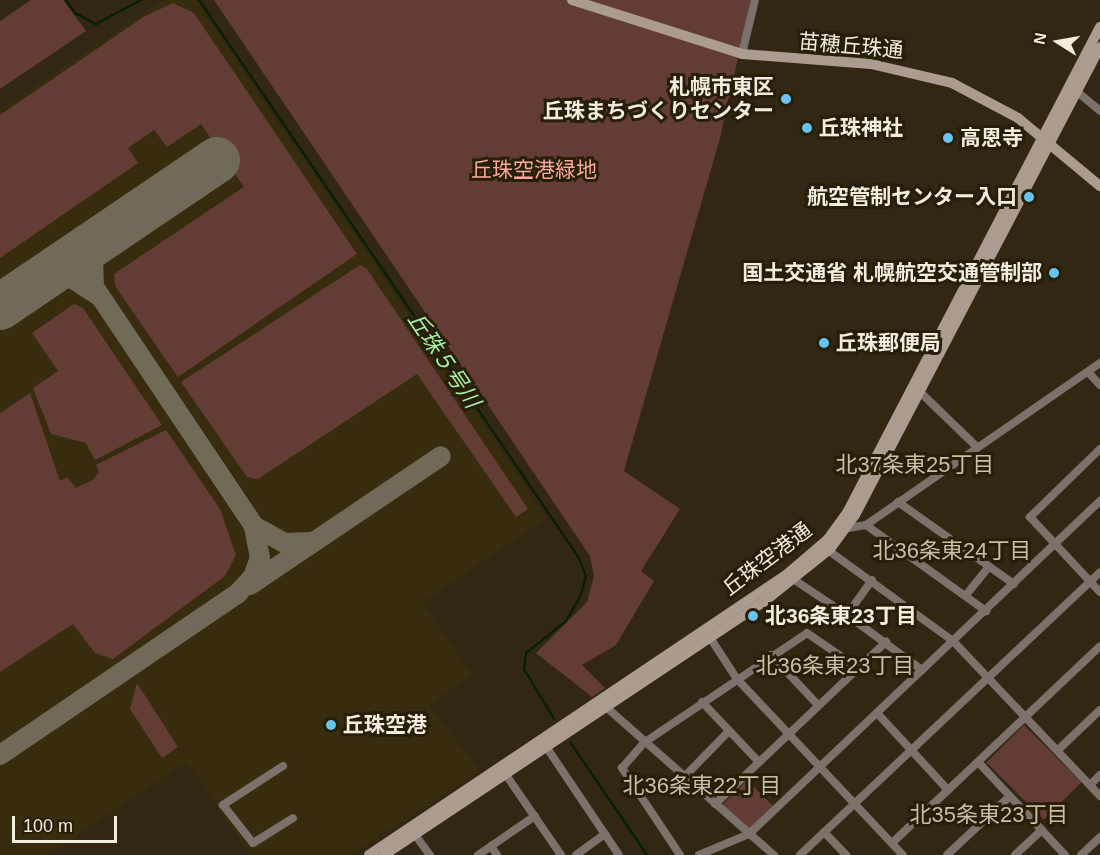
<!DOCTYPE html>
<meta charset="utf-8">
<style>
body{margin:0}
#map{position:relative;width:1100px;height:855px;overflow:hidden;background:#312712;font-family:Arial,"Noto Sans JP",sans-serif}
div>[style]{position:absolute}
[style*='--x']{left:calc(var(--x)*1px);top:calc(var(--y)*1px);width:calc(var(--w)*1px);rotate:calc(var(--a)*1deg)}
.built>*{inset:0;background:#382c0f}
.green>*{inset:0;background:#643c36;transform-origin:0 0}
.stream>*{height:2px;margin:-1px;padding:0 1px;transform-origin:1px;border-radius:1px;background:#001f00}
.taxiway>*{height:20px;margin:-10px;padding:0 10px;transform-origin:10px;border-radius:10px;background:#726a58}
.runway>*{height:46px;margin:-23px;padding:0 23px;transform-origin:23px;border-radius:23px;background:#726a58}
.minor>*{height:8px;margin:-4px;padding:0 4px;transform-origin:4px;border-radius:4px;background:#7c726b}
.secondary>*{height:10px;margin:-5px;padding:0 5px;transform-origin:5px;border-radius:5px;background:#ac9c90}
.dots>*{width:16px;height:16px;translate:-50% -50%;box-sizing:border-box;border:3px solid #271e08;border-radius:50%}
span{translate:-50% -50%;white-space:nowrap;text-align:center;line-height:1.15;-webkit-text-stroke:6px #271e08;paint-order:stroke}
.street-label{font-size:21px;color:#f3ede0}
.poi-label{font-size:21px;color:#f3ede0;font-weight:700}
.right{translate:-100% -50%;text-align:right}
.left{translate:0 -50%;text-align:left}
.park-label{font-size:21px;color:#f9a89b}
.water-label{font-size:22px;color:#a6efa5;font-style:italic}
.neighbourhood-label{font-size:22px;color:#cabfa5}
.north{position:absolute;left:1028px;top:12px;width:60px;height:60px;-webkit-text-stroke:4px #271e08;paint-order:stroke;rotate:281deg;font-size:16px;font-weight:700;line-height:24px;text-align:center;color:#f3ede0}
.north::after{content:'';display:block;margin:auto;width:21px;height:27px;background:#f3ede0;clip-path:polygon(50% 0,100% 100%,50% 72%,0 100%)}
.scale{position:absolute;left:12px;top:816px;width:105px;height:27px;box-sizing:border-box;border:3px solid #f3ede0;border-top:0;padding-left:8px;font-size:18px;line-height:21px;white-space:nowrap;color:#f3ede0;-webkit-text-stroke:4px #271e08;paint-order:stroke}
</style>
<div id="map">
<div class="built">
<div style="clip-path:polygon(164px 0,195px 0,547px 518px,422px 603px,473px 675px,429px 705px,480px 771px,351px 855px,250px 855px,187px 762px,47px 855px,0 855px,0 110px)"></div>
</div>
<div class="green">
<div style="clip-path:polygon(31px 0,63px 0,86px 31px,0 89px,0 21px)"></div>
<div style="clip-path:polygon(214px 0,751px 0,720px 138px,624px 471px,680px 509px,641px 571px,654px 581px,616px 645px,582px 665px,605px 688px,592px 697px,536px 653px,587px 602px,594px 576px,590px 556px)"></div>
<div style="clip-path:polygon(173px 3px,194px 13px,357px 254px,178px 377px,115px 286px,114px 274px,244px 187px,201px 124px,167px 147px,154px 130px,128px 148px,138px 163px,0 258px,0 115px,145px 16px)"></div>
<div style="clip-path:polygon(360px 265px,367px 269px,528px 509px,516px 517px,417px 374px,258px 479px,247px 477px,181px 382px)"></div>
<div style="clip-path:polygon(74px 304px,83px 308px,162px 425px,95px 460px,86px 443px,51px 434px,33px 388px,58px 371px,32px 333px)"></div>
<div style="clip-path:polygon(30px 393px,60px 481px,67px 477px,76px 488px,93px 480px,99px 472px,96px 465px,166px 430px,220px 509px,236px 555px,225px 576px,113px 659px,95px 653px,73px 624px,0 672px,0 413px)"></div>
<div style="clip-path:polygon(137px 683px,178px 747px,162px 758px,130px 709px)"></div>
<div style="left:1024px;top:725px;width:81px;height:53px;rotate:45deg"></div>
<div style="left:747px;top:780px;width:37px;height:36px;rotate:45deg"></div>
</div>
<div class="stream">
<div style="--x:66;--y:0;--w:16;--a:55"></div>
<div style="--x:75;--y:13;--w:24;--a:28"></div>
<div style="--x:96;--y:24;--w:51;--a:-28.1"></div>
<div style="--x:199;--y:0;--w:675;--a:55.74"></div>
<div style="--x:579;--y:558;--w:19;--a:69"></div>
<div style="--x:586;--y:576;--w:20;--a:105"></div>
<div style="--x:581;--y:595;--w:30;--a:120"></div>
<div style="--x:566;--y:621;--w:51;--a:141.3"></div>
<div style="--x:526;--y:653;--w:16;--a:97"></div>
<div style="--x:524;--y:669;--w:58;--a:59"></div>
<div style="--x:570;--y:742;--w:137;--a:55.7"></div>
</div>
<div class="taxiway">
<div style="--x:33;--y:284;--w:38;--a:-11"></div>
<div style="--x:70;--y:277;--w:35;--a:33"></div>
<div style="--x:254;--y:526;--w:35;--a:29"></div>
<div style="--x:285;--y:543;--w:27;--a:-2"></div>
<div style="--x:250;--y:585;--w:230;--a:-34"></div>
<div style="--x:0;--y:755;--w:288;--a:-34.2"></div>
<div style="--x:238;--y:593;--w:22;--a:-47"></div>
<div style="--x:253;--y:577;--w:20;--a:-70"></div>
<div style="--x:260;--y:558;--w:33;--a:-101"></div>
<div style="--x:254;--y:526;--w:288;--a:-123.8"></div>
<div style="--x:94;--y:287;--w:29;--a:-92"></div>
<div style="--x:93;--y:258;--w:30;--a:-57"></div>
</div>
<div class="runway">
<div style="--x:0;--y:307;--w:262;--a:-34.1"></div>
</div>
<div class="minor">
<div style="--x:742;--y:54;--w:56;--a:-76.5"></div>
<div style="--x:1074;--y:89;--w:34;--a:40"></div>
<div style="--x:1088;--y:372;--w:18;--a:47"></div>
<div style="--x:920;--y:392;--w:79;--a:44"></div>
<div style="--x:1100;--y:449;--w:98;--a:135.8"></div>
<div style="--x:1030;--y:517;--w:103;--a:47"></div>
<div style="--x:898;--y:502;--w:142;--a:35.3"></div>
<div style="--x:866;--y:525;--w:148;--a:35.6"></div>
<div style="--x:843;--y:529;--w:23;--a:-10"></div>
<div style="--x:866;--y:525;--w:285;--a:-34.7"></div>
<div style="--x:825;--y:548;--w:158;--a:36"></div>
<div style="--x:953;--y:641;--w:214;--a:46.5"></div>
<div style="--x:790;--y:577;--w:69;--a:33.7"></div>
<div style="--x:847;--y:615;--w:43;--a:-54.5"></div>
<div style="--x:966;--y:595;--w:36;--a:-51"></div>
<div style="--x:847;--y:615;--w:93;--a:36.3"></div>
<div style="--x:707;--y:633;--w:55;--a:56.9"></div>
<div style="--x:737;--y:679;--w:242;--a:46.7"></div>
<div style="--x:771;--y:655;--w:69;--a:46.8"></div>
<div style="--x:702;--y:702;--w:83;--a:46.5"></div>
<div style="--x:606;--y:707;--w:224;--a:41.4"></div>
<div style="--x:877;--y:713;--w:105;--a:47.3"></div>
<div style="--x:547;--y:748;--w:129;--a:56.1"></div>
<div style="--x:1058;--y:750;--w:58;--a:-43.6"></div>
<div style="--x:978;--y:762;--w:127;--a:46.9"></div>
<div style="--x:283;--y:766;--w:72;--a:147"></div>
<div style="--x:223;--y:805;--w:48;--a:51.7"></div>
<div style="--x:253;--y:843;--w:47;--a:-32"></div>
<div style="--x:504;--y:772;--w:101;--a:55.5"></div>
<div style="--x:684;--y:777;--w:64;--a:-45.6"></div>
<div style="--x:1090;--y:785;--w:14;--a:-45"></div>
<div style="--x:715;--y:804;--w:236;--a:-43.5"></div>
<div style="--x:413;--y:832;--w:29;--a:54"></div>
<div style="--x:824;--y:832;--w:32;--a:46"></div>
<div style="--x:892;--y:843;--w:286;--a:-43.4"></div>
<div style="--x:491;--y:846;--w:11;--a:56"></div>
<div style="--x:478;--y:855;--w:69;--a:-34.4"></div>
<div style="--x:576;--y:855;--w:36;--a:-36"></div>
<div style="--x:680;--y:855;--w:105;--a:-123.7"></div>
<div style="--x:622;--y:768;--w:35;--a:-49"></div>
<div style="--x:645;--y:742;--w:195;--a:-33.9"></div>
<div style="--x:807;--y:633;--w:62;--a:34.5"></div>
<div style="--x:699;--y:855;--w:54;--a:-22.8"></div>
<div style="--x:749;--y:834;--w:484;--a:-43.5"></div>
<div style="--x:800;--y:855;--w:412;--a:-43.3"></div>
<div style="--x:947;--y:855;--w:86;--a:-43.1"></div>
<div style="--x:1015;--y:855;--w:37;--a:-43"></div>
<div style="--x:1081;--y:855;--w:26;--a:-43"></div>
</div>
<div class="secondary">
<div style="--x:572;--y:0;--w:178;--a:17.6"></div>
<div style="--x:742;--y:54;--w:129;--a:4.4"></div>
<div style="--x:871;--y:64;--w:83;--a:13.2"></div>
<div style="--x:952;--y:83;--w:75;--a:27.9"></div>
<div style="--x:1018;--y:118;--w:107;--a:39.7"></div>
<div style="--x:369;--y:855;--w:502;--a:-33.88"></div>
<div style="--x:786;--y:575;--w:55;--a:-40.6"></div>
<div style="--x:828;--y:539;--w:34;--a:-54"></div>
<div style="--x:848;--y:511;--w:546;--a:-62.5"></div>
<div style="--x:384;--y:855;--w:459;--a:-33.7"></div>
<div style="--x:766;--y:600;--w:82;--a:-38.6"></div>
<div style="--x:830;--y:549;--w:42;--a:-53.7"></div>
<div style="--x:855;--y:515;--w:528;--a:-62.37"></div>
</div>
<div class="dots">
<div style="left:786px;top:99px;background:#67c4ef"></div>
<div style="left:807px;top:128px;background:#67c4ef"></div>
<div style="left:948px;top:138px;background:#67c4ef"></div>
<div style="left:1029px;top:197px;background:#67c4ef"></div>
<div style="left:1054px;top:273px;background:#67c4ef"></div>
<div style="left:824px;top:343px;background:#67c4ef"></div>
<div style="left:753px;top:616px;background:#67c4ef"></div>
<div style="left:331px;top:725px;background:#67c4ef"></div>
</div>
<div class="street-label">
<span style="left:851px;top:46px;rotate:5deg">苗穂丘珠通</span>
<span style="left:767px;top:559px;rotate:-37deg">丘珠空港通</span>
</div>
<div class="poi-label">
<span class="right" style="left:774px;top:99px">札幌市東区<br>丘珠まちづくりセンター</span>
<span class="left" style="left:819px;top:128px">丘珠神社</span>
<span class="left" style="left:960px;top:138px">高恩寺</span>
<span class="right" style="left:1017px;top:197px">航空管制センター入口</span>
<span class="right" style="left:1042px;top:273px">国土交通省 札幌航空交通管制部</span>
<span class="left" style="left:836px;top:343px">丘珠郵便局</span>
<span class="left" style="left:765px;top:616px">北36条東23丁目</span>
<span class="left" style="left:343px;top:725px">丘珠空港</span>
</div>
<div class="park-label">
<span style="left:534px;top:170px">丘珠空港緑地</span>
</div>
<div class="water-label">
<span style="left:444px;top:360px;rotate:56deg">丘珠５号川</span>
</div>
<div class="neighbourhood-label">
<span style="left:915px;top:465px">北37条東25丁目</span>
<span style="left:952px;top:551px">北36条東24丁目</span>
<span style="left:835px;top:666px">北36条東23丁目</span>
<span style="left:702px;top:786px">北36条東22丁目</span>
<span style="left:989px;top:815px">北35条東23丁目</span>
</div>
<div class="north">N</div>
<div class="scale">100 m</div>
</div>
